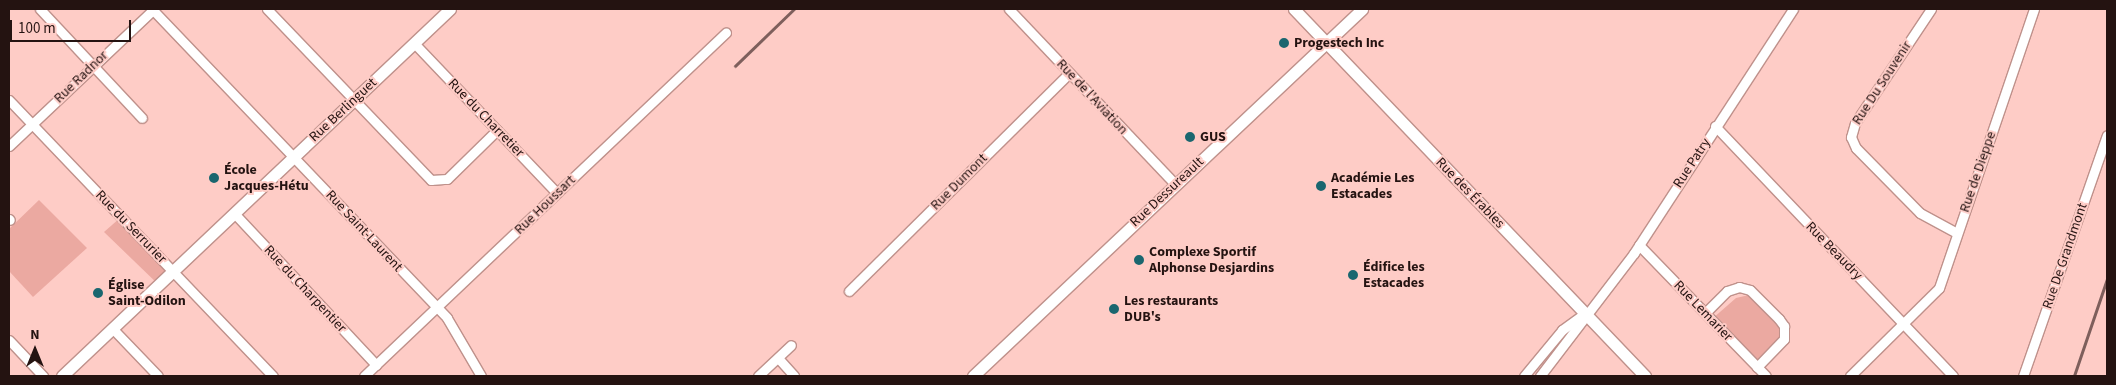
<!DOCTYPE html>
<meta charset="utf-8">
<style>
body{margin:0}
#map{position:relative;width:2116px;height:385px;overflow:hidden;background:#feccc6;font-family:"Source Sans 3",sans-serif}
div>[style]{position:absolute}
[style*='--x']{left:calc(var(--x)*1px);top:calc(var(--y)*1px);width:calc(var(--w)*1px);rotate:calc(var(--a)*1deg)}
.green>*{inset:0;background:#eba9a1}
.roads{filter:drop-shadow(1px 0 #bf918b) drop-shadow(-1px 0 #bf918b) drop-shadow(0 1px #bf918b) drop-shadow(0 -1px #bf918b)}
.minor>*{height:9px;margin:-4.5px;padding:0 4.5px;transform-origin:4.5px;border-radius:4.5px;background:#fff}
.tertiary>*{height:11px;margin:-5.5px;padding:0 5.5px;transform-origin:5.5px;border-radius:5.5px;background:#fff}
.rail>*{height:2.5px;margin:-1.25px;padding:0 1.25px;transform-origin:1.25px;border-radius:1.25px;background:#7e5f5c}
.dots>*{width:14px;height:14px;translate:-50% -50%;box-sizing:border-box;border:2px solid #feccc6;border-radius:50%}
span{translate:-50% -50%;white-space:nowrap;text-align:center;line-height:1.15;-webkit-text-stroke:4px #feccc6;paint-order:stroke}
.poi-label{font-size:14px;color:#241311;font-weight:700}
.left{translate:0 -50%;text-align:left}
.street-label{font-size:14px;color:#241311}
.frame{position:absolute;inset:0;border:10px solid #241311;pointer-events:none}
.north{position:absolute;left:10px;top:325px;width:50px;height:50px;-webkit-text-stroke:4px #feccc6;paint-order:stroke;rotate:0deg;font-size:14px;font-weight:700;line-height:20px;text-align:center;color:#241311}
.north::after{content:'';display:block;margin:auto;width:18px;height:22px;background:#241311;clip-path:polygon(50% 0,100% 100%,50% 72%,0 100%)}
.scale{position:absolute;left:10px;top:20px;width:121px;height:22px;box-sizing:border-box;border:2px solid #241311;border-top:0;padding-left:6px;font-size:15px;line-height:18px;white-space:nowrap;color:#241311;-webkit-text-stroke:4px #feccc6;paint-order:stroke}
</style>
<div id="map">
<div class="green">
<div style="clip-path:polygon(39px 200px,87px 248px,33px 297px,9px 271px,9px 229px)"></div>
<div style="clip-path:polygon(120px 218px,175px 276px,162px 288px,104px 232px)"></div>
<div style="clip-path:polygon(1749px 295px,1783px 329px,1785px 341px,1758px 367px,1712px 319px,1736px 298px)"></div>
</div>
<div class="roads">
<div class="minor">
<div style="--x:40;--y:9;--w:149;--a:46.9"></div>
<div style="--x:152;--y:9;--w:427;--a:46.3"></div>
<div style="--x:447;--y:318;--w:67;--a:59.6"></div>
<div style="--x:267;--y:9;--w:237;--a:46.2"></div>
<div style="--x:431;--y:180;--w:16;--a:-4"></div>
<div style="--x:447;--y:179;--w:70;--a:-44.4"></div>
<div style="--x:1009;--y:9;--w:241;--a:46.5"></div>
<div style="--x:1931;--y:9;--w:137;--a:123.7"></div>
<div style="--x:1855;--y:123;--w:15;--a:106"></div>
<div style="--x:1851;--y:137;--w:12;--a:66"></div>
<div style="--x:1856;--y:148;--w:91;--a:45.4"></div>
<div style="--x:1920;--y:213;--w:42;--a:28.4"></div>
<div style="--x:414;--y:43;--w:207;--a:46.4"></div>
<div style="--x:9;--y:100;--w:382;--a:46.3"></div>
<div style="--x:1715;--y:126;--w:345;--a:46.4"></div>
<div style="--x:9;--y:146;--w:199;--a:-43.4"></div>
<div style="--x:234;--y:213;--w:208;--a:46.9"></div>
<div style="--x:9;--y:219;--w:1;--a:45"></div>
<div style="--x:1639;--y:245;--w:182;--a:45.9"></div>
<div style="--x:849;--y:291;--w:310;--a:-44.7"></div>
<div style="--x:1705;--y:313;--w:31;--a:-45"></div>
<div style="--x:1727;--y:291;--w:13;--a:-18"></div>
<div style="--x:1739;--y:287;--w:11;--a:15"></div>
<div style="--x:1750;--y:290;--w:41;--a:45"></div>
<div style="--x:1779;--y:319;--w:9;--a:54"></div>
<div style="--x:1784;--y:326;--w:13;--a:90"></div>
<div style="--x:1784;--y:339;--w:39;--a:134"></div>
<div style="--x:112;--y:328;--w:66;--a:46.2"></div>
<div style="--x:9;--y:340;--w:50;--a:46.6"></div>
<div style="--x:778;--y:358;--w:24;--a:48"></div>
<div style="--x:364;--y:376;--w:499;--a:-43.5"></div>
<div style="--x:758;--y:376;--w:45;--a:-43.2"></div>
<div style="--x:1524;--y:376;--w:60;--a:-50.4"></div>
<div style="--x:1562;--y:330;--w:26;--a:-36"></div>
<div style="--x:1540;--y:376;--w:155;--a:-52.6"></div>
<div style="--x:1634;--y:253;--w:291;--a:-56.9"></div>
<div style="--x:1850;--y:376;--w:125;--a:-44.7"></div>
<div style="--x:1939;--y:288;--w:295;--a:-71.2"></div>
<div style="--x:2023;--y:376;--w:255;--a:-70.8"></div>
</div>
<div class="tertiary">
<div style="--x:1294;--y:9;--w:508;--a:46.28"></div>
<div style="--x:62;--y:376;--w:534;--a:-43.41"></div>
<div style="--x:973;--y:376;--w:535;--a:-43.33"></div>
</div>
</div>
<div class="rail">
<div style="--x:735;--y:66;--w:82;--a:-44"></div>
<div style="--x:2074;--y:376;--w:102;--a:-71.2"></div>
</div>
<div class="dots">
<div style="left:1284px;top:43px;background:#1a666f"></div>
<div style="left:1190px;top:137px;background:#1a666f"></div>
<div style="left:214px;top:178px;background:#1a666f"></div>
<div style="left:1321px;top:186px;background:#1a666f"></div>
<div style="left:1139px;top:260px;background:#1a666f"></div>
<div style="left:1353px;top:275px;background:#1a666f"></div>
<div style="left:98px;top:293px;background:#1a666f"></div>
<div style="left:1114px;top:309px;background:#1a666f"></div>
</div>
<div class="poi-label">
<span class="left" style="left:1294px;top:43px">Progestech Inc</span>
<span class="left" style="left:1200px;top:137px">GUS</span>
<span class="left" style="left:224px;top:178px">École<br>Jacques-Hétu</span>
<span class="left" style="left:1331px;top:186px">Académie Les<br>Estacades</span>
<span class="left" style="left:1149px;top:260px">Complexe Sportif<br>Alphonse Desjardins</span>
<span class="left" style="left:1363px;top:275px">Édifice les<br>Estacades</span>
<span class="left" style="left:108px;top:293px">Église<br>Saint-Odilon</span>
<span class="left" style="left:1124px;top:309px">Les restaurants<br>DUB's</span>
</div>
<div class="street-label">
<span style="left:81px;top:77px;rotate:-44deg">Rue Radnor</span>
<span style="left:1882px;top:83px;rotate:-57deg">Rue Du Souvenir</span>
<span style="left:1092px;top:97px;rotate:47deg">Rue de l'Aviation</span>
<span style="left:343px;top:110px;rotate:-43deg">Rue Berlinguet</span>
<span style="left:486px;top:118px;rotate:46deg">Rue du Charretier</span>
<span style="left:1692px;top:163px;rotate:-57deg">Rue Patry</span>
<span style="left:1978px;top:172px;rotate:-71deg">Rue de Dieppe</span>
<span style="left:959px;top:182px;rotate:-45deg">Rue Dumont</span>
<span style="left:1167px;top:192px;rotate:-43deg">Rue Dessureault</span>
<span style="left:1470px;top:193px;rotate:46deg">Rue des Érables</span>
<span style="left:545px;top:205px;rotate:-44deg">Rue Houssart</span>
<span style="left:131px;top:227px;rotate:46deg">Rue du Serrurier</span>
<span style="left:364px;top:231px;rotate:47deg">Rue Saint-Laurent</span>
<span style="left:1834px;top:251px;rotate:46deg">Rue Beaudry</span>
<span style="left:2065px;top:256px;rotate:-71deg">Rue De Grandmont</span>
<span style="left:305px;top:289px;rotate:47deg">Rue du Charpentier</span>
<span style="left:1703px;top:311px;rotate:46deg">Rue Lemarier</span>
</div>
<div class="frame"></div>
<div class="north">N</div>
<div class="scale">100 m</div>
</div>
